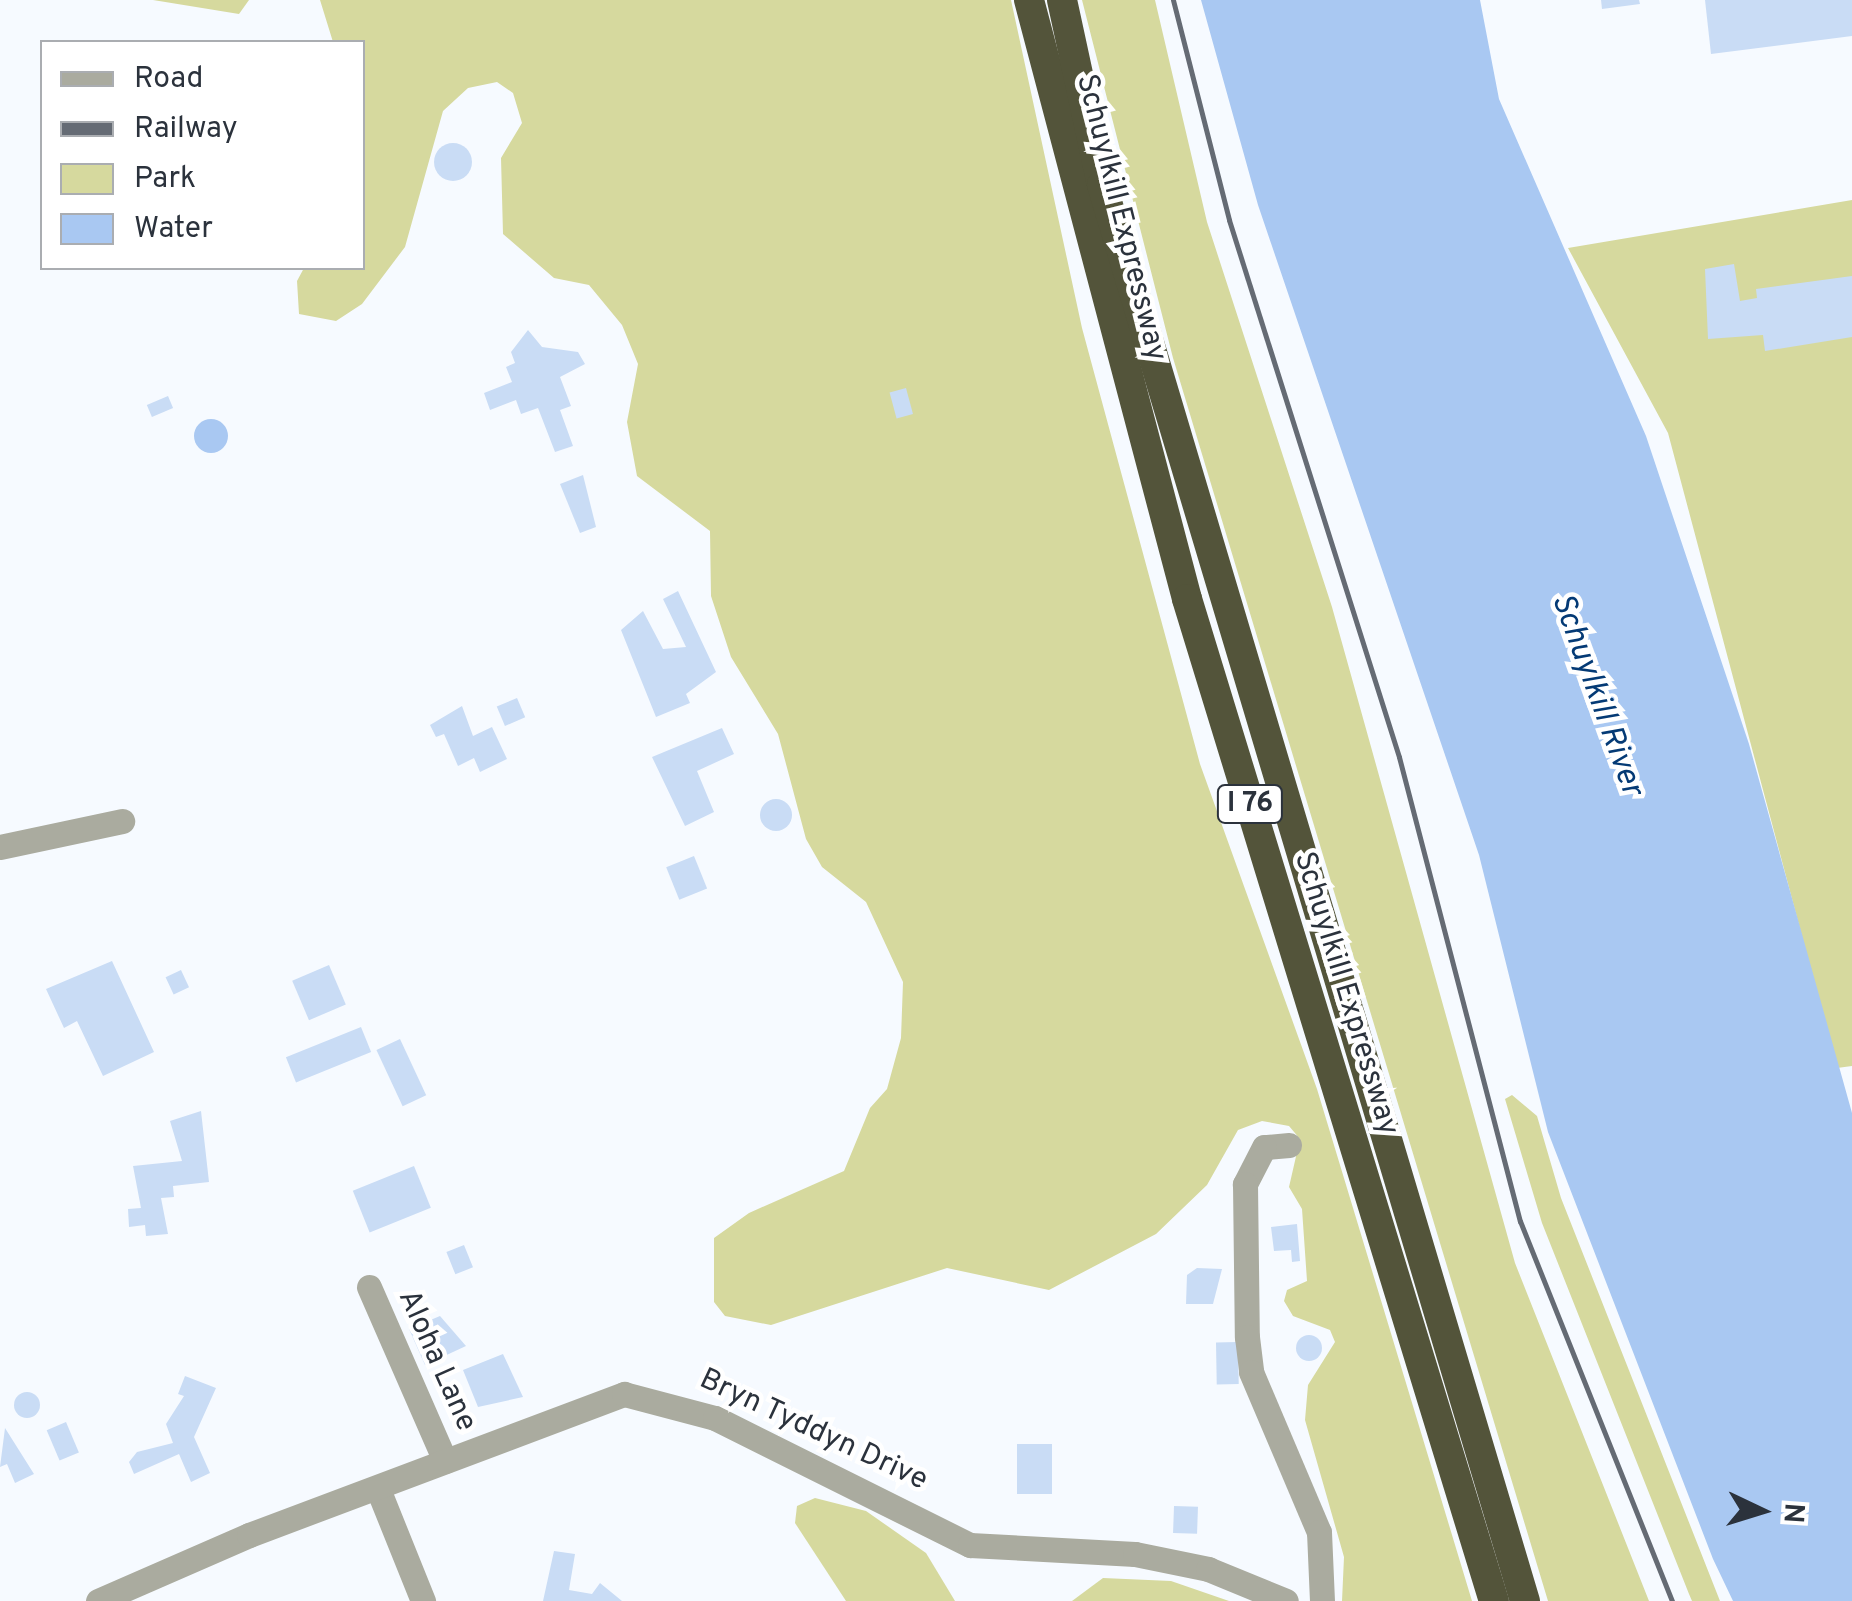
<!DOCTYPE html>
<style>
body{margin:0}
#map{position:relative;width:1852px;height:1601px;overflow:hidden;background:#f6faff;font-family:Overpass,sans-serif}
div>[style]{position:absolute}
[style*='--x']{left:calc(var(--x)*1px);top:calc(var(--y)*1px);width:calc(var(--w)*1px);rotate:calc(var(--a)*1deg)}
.green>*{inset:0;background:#d6d99e}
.water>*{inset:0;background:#a9c8f2}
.round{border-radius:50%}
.building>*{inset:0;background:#c9dcf5;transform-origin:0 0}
.minor>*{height:25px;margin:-12.5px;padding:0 12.5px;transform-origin:12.5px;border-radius:12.5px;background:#aaab9f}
.highway>*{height:30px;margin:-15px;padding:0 15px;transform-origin:15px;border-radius:15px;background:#53543a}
.rail>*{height:5px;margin:-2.5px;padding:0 2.5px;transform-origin:2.5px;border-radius:2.5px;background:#656b74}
span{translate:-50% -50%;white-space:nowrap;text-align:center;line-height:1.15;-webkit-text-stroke:9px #fff;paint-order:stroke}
.shield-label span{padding:2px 8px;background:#fff;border:2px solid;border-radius:8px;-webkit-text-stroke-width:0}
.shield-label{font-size:28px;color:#2b323c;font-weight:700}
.street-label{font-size:30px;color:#2b323c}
.water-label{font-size:32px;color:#043a75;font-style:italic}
.legend{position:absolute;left:40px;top:40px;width:325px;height:230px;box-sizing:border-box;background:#fff;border:2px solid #aaadb1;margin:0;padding:12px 18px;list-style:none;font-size:30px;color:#2b323c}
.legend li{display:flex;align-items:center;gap:20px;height:50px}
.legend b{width:50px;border:2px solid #aaadb1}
.north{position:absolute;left:1712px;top:1461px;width:100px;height:100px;-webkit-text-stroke:8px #fff;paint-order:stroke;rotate:94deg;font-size:28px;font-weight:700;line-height:40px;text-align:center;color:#2b323c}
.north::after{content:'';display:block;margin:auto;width:35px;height:45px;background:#2b323c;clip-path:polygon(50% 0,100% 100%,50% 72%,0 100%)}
</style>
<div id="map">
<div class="green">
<div style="clip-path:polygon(153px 0,249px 0,239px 14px)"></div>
<div style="clip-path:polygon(320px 0,1011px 0,1082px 328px,1200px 764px,1317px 1089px,1472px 1601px,1342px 1601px,1344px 1557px,1305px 1420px,1308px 1385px,1335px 1342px,1330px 1330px,1293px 1316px,1284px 1301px,1287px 1290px,1307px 1281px,1302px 1209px,1289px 1187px,1300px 1139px,1289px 1126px,1262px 1121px,1238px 1130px,1207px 1185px,1156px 1234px,1049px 1290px,947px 1268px,771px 1325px,725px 1316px,714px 1302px,714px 1238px,749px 1213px,844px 1171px,870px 1108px,887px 1089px,901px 1038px,903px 982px,866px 902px,822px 867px,806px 839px,778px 734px,731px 657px,711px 596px,710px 531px,637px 476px,627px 422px,638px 364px,622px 325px,589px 285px,554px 278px,503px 234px,501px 158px,522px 123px,513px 93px,497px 82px,468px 88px,443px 111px,405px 247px,362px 304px,336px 321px,299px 314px,297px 281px,304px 268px,362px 268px,362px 42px,333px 42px)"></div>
<div style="clip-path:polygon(1082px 0,1155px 0,1207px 222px,1332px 607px,1515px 1263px,1649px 1601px,1548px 1601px,1173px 358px)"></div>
<div style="clip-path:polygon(1852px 200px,1852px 1066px,1837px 1068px,1668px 433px,1568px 248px)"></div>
<div style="clip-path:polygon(1512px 1095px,1537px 1116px,1561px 1198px,1720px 1601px,1692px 1601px,1689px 1594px,1542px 1223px,1505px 1099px)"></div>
<div style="clip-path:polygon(815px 1498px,866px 1511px,926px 1553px,955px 1601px,846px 1601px,795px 1523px,797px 1506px)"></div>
<div style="clip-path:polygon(1103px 1578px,1171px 1581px,1229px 1601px,1072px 1601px)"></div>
</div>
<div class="water">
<div style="clip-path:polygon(1201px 0,1480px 0,1499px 99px,1646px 436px,1749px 744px,1852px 1113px,1852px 1601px,1733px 1601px,1713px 1559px,1548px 1132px,1479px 855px,1258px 205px)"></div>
<div class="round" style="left:194px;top:419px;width:34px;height:34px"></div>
</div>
<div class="building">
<div style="clip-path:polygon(1601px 0,1639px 0,1640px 4px,1602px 9px)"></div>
<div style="clip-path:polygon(1705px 0,1852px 0,1852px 36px,1711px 54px)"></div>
<div class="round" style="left:434px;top:143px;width:38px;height:38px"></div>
<div style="clip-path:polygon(1734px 264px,1740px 301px,1757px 298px,1756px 289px,1852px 276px,1852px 337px,1765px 351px,1763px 335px,1708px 339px,1705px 269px)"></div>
<div style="clip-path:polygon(528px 330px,542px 347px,578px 352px,585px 364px,560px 377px,571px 406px,560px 410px,573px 446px,555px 452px,538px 408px,521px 414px,516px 400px,490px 410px,484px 393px,512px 382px,506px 367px,515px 363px,511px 352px)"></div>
<div style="left:906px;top:388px;width:27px;height:17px;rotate:75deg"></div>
<div style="left:168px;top:396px;width:13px;height:23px;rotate:67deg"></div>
<div style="clip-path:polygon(583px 475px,596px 527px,580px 533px,560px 484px)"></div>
<div style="clip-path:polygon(678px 591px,716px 672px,686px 694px,690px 703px,656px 717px,621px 630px,643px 611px,663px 649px,686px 647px,663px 599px)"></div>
<div style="left:517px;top:698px;width:21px;height:22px;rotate:67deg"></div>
<div style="clip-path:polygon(462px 706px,473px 736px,492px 727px,507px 759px,480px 772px,474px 758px,458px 766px,444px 734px,436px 737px,430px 725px)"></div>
<div style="clip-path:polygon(722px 728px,734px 754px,697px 771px,714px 812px,685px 826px,652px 757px)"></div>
<div class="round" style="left:760px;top:799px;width:32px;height:32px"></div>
<div style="left:694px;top:856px;width:35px;height:30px;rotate:68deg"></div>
<div style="clip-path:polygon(112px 961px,154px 1052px,103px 1076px,77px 1021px,64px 1028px,46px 989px)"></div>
<div style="left:329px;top:965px;width:43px;height:40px;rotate:67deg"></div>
<div style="left:181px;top:970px;width:19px;height:17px;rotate:65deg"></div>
<div style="left:361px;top:1027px;width:27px;height:81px;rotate:68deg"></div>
<div style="left:400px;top:1039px;width:62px;height:26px;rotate:65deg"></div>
<div style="clip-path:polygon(201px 1111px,209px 1182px,173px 1186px,174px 1197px,161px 1198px,168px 1234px,146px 1236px,145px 1225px,129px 1227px,128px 1209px,141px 1208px,133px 1166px,182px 1161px,170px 1121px)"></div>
<div style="left:414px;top:1166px;width:45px;height:66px;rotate:68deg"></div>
<div style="clip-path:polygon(1297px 1224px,1300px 1261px,1292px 1262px,1291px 1250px,1274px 1251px,1271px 1227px)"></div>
<div style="left:464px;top:1245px;width:24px;height:19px;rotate:68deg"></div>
<div style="clip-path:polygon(1197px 1268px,1222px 1269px,1213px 1304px,1186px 1304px,1187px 1275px)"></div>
<div style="clip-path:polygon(440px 1316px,466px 1346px,425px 1365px,409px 1329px)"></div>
<div class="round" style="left:1296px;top:1335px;width:26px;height:26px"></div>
<div style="left:1238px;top:1342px;width:42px;height:22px;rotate:89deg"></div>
<div style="clip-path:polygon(503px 1354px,523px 1397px,478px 1407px,463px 1370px)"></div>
<div style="clip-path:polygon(185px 1376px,216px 1388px,194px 1437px,210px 1473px,191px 1482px,179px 1454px,134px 1474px,129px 1462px,137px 1452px,173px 1443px,166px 1424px,184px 1396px,178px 1394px)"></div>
<div class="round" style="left:14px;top:1392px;width:26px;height:26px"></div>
<div style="left:66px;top:1422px;width:33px;height:21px;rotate:67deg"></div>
<div style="clip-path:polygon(5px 1428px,34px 1474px,15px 1483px,7px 1464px,0 1467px)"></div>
<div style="left:1017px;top:1444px;width:35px;height:50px"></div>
<div style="left:1174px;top:1506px;width:24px;height:27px;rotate:2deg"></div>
<div style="clip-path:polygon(554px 1551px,575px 1554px,569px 1590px,592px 1594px,600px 1583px,622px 1601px,543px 1601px)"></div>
</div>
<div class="minor">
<div style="--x:0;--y:847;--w:125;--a:-12"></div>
<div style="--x:1289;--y:1145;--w:25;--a:175"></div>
<div style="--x:1264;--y:1147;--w:42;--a:117.2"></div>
<div style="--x:1245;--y:1184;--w:153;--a:89.3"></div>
<div style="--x:1247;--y:1337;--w:35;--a:83"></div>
<div style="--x:1251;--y:1372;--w:174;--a:67"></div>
<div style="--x:1319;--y:1532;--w:69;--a:87.5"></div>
<div style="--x:369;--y:1287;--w:190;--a:66.4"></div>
<div style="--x:378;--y:1489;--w:121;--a:68.1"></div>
<div style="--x:98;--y:1601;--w:165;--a:-23.6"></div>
<div style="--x:249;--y:1535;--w:401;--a:-20.6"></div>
<div style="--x:624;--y:1394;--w:94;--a:14.8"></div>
<div style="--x:715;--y:1418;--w:285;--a:26.5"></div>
<div style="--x:970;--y:1545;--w:165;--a:3.1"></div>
<div style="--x:1135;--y:1554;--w:75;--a:11.6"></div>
<div style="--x:1208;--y:1569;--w:84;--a:22.3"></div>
</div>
<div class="highway">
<div style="--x:1029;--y:0;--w:619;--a:75.22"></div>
<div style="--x:1187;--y:599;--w:1048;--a:72.97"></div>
<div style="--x:1062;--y:0;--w:189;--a:77.8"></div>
<div style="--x:1102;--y:185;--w:1478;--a:73.37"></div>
</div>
<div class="rail">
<div style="--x:1173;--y:0;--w:227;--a:75.7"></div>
<div style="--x:1229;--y:220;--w:563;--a:72.43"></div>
<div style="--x:1399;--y:757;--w:480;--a:75.4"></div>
<div style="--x:1520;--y:1221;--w:409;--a:68.2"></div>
</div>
<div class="shield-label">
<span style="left:1250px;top:804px">I 76</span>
</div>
<div class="street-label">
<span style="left:1120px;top:218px;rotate:76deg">Schuylkill Expressway</span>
<span style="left:1345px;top:994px;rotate:73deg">Schuylkill Expressway</span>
<span style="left:436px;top:1361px;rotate:66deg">Aloha Lane</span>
<span style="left:813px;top:1431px;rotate:25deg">Bryn Tyddyn Drive</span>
</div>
<div class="water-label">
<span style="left:1596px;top:695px;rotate:70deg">Schuylkill River</span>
</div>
<ul class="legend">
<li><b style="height:12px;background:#aaab9f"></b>Road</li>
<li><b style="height:12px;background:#656b74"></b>Railway</li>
<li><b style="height:28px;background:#d6d99e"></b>Park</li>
<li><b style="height:28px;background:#a9c8f2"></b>Water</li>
</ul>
<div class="north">N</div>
</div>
